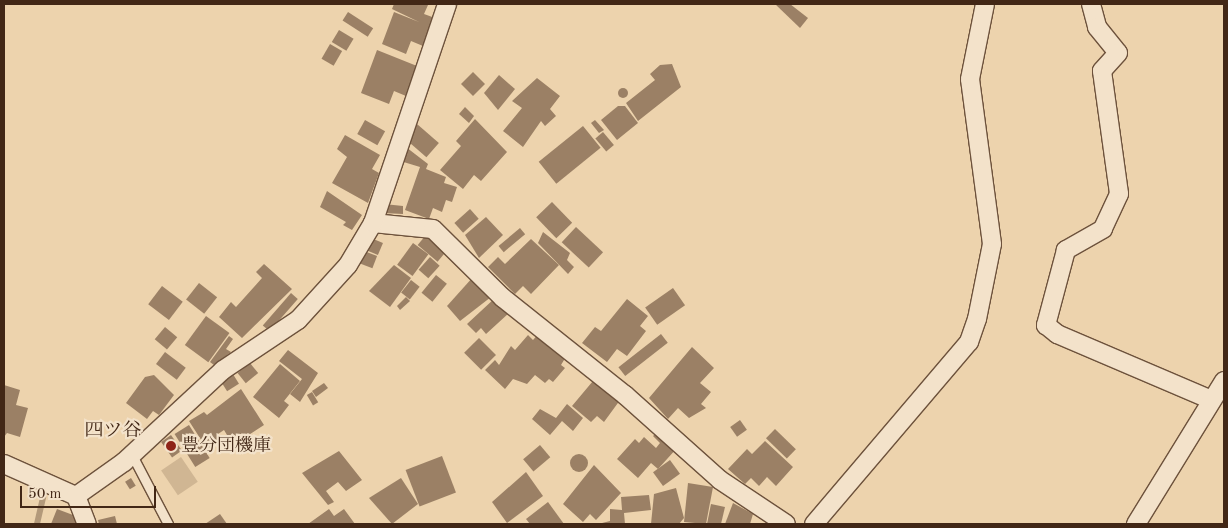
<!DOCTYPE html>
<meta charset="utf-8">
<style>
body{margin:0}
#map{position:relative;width:1228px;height:528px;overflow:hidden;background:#edd3ad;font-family:"Old Standard TT","Noto Serif JP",serif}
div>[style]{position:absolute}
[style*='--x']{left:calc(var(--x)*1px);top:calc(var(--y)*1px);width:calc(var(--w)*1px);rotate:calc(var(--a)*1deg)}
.green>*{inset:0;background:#d0b693;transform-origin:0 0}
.stream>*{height:5.5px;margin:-2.75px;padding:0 2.75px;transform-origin:2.75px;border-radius:2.75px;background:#b3997a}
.building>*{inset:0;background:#9b8065;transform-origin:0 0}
.round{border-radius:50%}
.roads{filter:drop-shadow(1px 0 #6d523c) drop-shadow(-1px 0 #6d523c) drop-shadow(0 1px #6d523c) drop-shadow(0 -1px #6d523c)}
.lane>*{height:9px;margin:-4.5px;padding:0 4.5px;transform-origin:4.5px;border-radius:4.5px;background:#f3e2ca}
.street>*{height:18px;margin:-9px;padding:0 9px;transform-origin:9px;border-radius:9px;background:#f3e2ca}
.dots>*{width:14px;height:14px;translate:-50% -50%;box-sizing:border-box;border:2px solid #f3e2ca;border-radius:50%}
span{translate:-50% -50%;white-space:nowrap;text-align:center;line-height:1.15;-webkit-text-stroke:4.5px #f3e2ca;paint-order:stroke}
.poi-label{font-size:18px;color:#422716}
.left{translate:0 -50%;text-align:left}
.neighbourhood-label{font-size:19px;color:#422716}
.frame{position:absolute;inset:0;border:5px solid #422716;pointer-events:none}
.scale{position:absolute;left:20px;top:486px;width:136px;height:22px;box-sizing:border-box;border:2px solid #422716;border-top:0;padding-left:6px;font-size:15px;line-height:18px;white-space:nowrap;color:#422716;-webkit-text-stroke:4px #f3e2ca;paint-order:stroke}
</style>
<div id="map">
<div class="green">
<div style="left:181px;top:457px;width:30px;height:24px;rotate:56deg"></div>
</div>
<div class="stream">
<div style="--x:37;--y:524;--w:27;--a:-77"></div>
</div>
<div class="building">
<div style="clip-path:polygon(394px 4px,428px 5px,424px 14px,435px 18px,423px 46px,411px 41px,406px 54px,382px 44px,394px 12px,419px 22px,392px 9px)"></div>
<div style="clip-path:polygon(775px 4px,790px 4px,808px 18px,800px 28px)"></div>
<div style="left:348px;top:12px;width:30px;height:10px;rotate:33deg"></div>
<div style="left:339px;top:30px;width:17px;height:14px;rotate:31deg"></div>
<div style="left:330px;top:44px;width:14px;height:17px;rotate:30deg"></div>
<div style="clip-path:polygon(377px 50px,417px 66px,406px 96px,394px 91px,389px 104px,361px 93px)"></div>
<div style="clip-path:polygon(672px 64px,681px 87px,638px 121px,626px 103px,655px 80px,650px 74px,660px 65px)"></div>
<div style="left:473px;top:72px;width:17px;height:17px;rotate:45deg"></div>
<div style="clip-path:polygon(499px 75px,515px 89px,498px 110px,484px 93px)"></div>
<div style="clip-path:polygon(537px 78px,560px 96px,550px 109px,556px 116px,545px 126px,541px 121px,523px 147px,503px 131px,522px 108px,512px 101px)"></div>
<div class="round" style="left:618px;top:88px;width:10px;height:10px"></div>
<div style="clip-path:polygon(618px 106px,625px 106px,638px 123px,617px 140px,601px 120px)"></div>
<div style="clip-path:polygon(465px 107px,474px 116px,469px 123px,459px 114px)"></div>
<div style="clip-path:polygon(475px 119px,507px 152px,481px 181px,474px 175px,463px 189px,440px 170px,461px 146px,456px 141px)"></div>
<div style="left:365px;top:120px;width:23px;height:16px;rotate:29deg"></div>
<div style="clip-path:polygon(595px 120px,604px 130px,599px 133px,591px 123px)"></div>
<div style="left:417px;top:124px;width:29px;height:19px;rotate:41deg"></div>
<div style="left:583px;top:126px;width:28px;height:57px;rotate:51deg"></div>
<div style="left:603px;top:132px;width:17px;height:10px;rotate:50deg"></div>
<div style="clip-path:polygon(345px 135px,380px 155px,372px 169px,379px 173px,368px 203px,332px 183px,347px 157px,337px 149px)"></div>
<div style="clip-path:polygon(402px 144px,428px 164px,426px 169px,446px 177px,444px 183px,457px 187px,452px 202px,446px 200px,442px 212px,433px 208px,429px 219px,405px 210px,420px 167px,397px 160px)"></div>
<div style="clip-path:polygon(327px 191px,362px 215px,352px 230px,343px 225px,346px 222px,320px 207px)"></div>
<div style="left:552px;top:202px;width:29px;height:22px;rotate:46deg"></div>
<div style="clip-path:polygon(384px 204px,403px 206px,403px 214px,383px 213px)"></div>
<div style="left:470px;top:209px;width:13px;height:21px;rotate:48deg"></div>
<div style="clip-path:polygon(486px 217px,503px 235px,479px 258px,465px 235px)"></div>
<div style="left:576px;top:227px;width:37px;height:21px;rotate:43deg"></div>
<div style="left:520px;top:228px;width:8px;height:28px;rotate:50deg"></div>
<div style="clip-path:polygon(543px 232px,570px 253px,567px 260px,574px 267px,568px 274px,538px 243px)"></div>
<div style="left:426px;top:235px;width:26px;height:13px;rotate:40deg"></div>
<div style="left:371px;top:238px;width:13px;height:13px;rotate:23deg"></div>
<div style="clip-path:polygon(531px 239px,559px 265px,531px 294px,523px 286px,515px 294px,488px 267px,498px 257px,505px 264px)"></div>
<div style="left:413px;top:243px;width:19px;height:27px;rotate:36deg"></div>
<div style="left:364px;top:251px;width:14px;height:13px;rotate:21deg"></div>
<div style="left:430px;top:257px;width:13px;height:17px;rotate:42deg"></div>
<div style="clip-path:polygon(264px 264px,292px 289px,242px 338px,219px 317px,231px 302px,236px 307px,262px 278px,256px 272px)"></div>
<div style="clip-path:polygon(394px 265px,411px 278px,390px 307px,369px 291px)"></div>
<div style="left:436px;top:275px;width:14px;height:23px;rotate:39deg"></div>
<div style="clip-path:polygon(473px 277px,491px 297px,460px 321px,447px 306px)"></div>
<div style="left:411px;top:280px;width:11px;height:16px;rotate:38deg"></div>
<div style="left:199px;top:283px;width:23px;height:21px;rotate:38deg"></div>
<div style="left:162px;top:286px;width:26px;height:23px;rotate:37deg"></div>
<div style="left:673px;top:288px;width:21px;height:34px;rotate:55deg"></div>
<div style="left:291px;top:293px;width:9px;height:43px;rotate:41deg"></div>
<div style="clip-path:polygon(406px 297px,410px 301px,400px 310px,397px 306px)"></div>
<div style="clip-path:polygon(495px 298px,509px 313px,486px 334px,481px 328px,476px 333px,467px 324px)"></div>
<div style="clip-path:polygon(627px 299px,648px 316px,640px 326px,646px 331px,627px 356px,617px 349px,607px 362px,582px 343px,595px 327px,601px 331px)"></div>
<div style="left:206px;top:316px;width:29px;height:36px;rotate:36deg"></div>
<div style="left:165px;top:327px;width:16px;height:16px;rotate:40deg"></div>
<div style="clip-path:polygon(540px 332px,567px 355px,561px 365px,565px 368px,553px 382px,549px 379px,545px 383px,535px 375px,527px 384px,513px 379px,505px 389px,485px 370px,495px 360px,499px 365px,511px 346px,515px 350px,528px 335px,533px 340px)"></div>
<div style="left:661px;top:334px;width:11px;height:54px;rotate:52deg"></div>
<div style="clip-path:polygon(229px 336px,233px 339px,226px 349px,231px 352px,214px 365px,210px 362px)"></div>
<div style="left:479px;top:338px;width:24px;height:21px;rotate:45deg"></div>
<div style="clip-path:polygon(692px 347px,714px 368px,700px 383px,711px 392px,701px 404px,706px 408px,689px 418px,678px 408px,668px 419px,649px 398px)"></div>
<div style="clip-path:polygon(288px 350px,318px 373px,300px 402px,290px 394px,302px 379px,279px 361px)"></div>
<div style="left:165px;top:352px;width:26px;height:15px;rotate:37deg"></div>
<div style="left:250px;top:363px;width:13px;height:16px;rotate:51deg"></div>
<div style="clip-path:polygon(280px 364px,300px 381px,284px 401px,289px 405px,279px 418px,253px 397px)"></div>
<div style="left:231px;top:371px;width:15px;height:14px;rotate:58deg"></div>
<div style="clip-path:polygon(154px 375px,174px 395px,159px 415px,153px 411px,147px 419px,126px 403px,145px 377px)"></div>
<div style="clip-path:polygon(598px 375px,623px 396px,604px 422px,597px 416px,591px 422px,572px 406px)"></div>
<div style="clip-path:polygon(324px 383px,328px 388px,316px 397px,312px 391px)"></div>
<div style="clip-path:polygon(4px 385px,20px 390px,16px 405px,28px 408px,20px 437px,7px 433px,4px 437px)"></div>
<div style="clip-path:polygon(241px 389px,264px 425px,233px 445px,224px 430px,218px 434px,222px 440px,207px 449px,189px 421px,204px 412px,207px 415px)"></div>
<div style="left:312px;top:392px;width:12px;height:6px;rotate:59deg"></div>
<div style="clip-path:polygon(567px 404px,583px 418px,573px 431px,562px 421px,550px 435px,532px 419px,540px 409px,556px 418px)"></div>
<div style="left:740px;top:420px;width:12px;height:12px;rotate:55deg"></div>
<div style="left:189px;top:425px;width:39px;height:17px;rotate:58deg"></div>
<div style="left:775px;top:429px;width:29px;height:13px;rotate:44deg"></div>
<div style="clip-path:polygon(658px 431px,677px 448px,658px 469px,651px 463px,638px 478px,617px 459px,635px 439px,639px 443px,644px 437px,656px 448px,660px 443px,653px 436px)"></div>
<div style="left:171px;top:435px;width:19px;height:12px;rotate:55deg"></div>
<div style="clip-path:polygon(765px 441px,793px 467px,776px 486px,767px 477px,759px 486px,751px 478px,745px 484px,728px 469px,747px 449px,752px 454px)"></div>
<div style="left:540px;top:445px;width:16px;height:22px;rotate:50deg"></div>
<div style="clip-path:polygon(339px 451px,362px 480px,346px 491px,338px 482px,326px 491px,334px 502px,328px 505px,302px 473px)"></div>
<div class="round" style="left:570px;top:454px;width:18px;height:18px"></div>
<div style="left:442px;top:456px;width:39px;height:39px;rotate:69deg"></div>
<div style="left:670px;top:460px;width:17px;height:21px;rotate:54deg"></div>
<div style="clip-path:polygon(594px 465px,621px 493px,596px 520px,590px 514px,583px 522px,563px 504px)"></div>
<div style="clip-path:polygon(526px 472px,543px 496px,507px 523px,492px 502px)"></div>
<div style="left:131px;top:478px;width:9px;height:7px;rotate:58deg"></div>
<div style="clip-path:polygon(401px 478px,418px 504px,392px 524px,369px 498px)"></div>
<div style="clip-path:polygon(688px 483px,713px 487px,706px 524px,684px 522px)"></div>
<div style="clip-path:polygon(676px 488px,684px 518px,679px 524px,651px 524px,654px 494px)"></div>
<div style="clip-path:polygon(649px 495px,651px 510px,624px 513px,625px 524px,598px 524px,610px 521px,610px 509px,622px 510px,621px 497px)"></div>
<div style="clip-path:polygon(548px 502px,564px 524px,530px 524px,526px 519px)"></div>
<div style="clip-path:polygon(733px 503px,753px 514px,750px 524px,725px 524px)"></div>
<div style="clip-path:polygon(711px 504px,725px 507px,721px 524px,707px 524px)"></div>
<div style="clip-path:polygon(57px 509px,81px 518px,79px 524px,51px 524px)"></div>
<div style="clip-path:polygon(329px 509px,334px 516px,344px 509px,355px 524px,308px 524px)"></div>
<div style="clip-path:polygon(220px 514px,227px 524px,205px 524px)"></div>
<div style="clip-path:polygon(115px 516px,117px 524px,99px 524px,98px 520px)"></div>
</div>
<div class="roads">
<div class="lane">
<div style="--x:132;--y:455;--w:78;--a:62.4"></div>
</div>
<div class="street">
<div style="--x:1091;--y:4;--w:24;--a:75"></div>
<div style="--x:1097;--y:27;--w:33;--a:51"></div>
<div style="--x:1118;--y:53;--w:24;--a:132"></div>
<div style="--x:1102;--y:71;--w:124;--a:82.1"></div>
<div style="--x:1119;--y:194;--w:38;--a:115"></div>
<div style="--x:1103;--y:229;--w:43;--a:150.4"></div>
<div style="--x:1066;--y:250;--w:78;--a:104.9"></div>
<div style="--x:1046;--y:325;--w:14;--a:39"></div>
<div style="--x:1057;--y:334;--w:168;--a:23.1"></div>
<div style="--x:373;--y:223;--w:60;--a:5.7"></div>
<div style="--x:433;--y:229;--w:98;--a:44.6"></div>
<div style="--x:503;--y:298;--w:156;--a:38.5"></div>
<div style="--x:625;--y:395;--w:127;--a:41.8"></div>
<div style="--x:720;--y:480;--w:79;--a:33.7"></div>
<div style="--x:4;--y:464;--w:79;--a:24"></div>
<div style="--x:76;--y:496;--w:30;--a:69"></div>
<div style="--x:76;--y:496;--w:59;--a:-35.3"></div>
<div style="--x:124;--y:462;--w:135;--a:-42.9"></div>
<div style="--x:223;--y:370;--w:90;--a:-33.7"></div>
<div style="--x:298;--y:320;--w:74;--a:-47.7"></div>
<div style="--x:348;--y:265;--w:49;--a:-59.2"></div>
<div style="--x:373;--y:223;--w:231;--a:-71.3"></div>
<div style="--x:814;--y:524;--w:239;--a:-49.6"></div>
<div style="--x:969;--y:342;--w:24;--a:-71"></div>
<div style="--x:977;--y:319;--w:76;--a:-78.7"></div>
<div style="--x:992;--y:244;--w:166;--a:-97.6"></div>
<div style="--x:970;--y:79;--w:76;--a:-78.7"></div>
<div style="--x:1136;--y:524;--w:168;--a:-58.4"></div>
</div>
</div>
<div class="dots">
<div style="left:171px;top:446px;background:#8f2418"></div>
</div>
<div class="poi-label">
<span class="left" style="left:181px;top:446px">豊分団機庫</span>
</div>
<div class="neighbourhood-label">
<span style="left:113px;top:432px">四ツ谷</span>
</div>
<div class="frame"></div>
<div class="scale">50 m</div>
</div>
